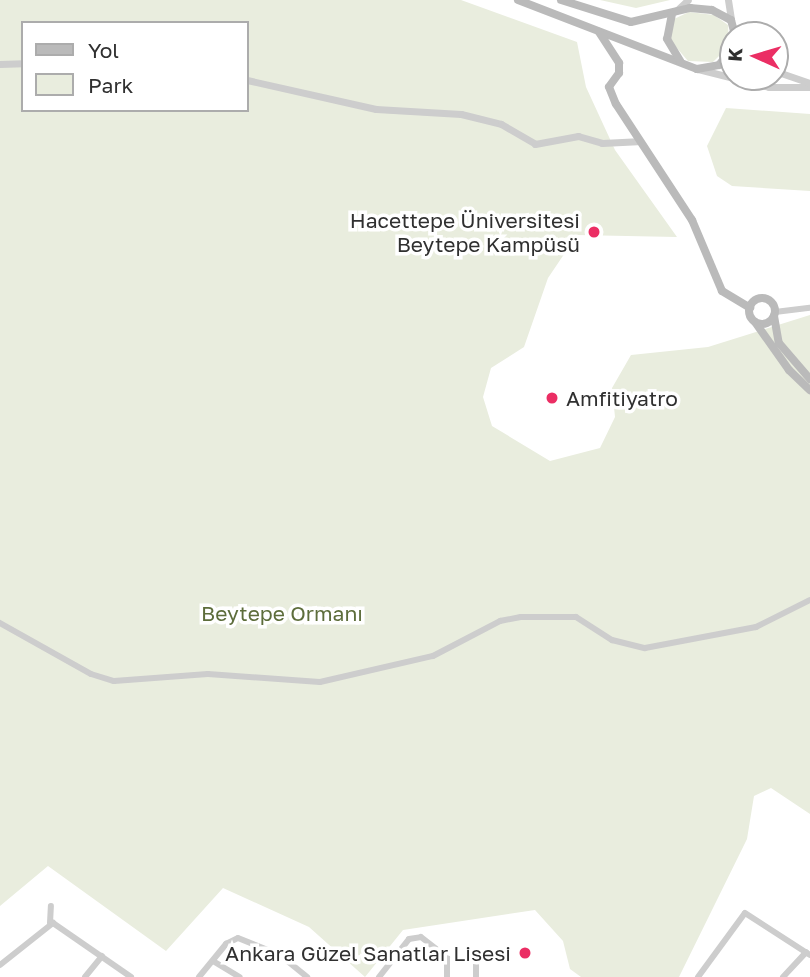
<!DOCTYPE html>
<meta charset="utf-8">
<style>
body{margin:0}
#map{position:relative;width:810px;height:977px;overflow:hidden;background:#fff;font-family:"Golos Text",sans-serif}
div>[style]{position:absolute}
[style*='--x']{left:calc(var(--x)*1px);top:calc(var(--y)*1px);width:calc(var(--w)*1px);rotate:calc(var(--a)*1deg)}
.green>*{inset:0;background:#e9edde}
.minor>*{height:6px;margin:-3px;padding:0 3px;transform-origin:3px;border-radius:3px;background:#cdcdcd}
.tertiary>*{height:7px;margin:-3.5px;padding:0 3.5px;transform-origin:3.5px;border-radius:3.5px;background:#cdcdcd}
.secondary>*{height:8px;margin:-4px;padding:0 4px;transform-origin:4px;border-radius:4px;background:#bababa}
.secondary>.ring{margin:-4px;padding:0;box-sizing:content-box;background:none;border:8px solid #bababa;border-radius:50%}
.dots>*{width:19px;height:19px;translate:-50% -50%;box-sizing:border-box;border:4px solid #fff;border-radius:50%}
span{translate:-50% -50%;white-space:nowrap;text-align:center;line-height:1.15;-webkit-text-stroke:7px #fff;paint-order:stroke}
.poi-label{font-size:21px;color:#303030}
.right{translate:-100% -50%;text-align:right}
.left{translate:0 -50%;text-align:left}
.park-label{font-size:21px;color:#5d6d3b}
.legend{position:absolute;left:21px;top:21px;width:228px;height:91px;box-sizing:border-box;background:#fff;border:2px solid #acacac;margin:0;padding:9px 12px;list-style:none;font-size:21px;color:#303030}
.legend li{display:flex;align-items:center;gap:14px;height:35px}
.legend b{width:35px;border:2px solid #acacac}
.north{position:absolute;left:719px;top:21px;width:70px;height:70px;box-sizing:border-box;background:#fff;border:2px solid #acacac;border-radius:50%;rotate:274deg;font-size:19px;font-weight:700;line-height:28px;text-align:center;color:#303030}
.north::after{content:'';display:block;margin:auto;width:24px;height:32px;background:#eb2e64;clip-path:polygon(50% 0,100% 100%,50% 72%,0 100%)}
</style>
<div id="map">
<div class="green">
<div style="clip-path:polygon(evenodd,0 0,461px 0,577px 42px,586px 87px,615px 150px,677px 237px,577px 235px,548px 278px,524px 347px,491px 368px,483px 397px,492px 426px,550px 461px,600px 448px,615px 417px,612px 388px,631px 355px,708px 347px,810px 315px,810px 814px,771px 788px,754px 796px,747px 839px,679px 977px,581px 977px,570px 969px,563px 941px,535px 910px,403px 930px,365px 977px,309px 927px,223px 888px,166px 951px,48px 866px,0 906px,0 0,23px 23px,247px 23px,247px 110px,23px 110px,23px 23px)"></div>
<div style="clip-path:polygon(600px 0,670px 0,636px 8px)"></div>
<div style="clip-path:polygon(689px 12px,714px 15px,728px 25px,729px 46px,713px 62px,688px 61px,670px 40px,674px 19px)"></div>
<div style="clip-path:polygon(726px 108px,810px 114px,810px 191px,732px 186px,717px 176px,707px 146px)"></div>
</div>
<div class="minor">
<div style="--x:775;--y:312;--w:35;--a:-7"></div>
<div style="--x:0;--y:623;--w:104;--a:29.3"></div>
<div style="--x:91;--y:674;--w:24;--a:17"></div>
<div style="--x:114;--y:681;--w:94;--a:-4.3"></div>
<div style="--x:208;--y:674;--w:112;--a:4.1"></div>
<div style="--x:320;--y:682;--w:116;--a:-13"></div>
<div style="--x:433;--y:656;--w:76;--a:-27.6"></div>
<div style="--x:500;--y:621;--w:21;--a:-11"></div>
<div style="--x:521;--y:617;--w:55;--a:0"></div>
<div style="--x:576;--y:617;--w:43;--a:32.6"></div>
<div style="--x:612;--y:640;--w:34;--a:14"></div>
<div style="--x:645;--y:648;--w:113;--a:-10.7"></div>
<div style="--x:756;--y:627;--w:60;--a:-26.6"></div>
<div style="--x:50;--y:923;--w:17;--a:-87"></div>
<div style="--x:213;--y:961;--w:31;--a:31"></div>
<div style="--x:0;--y:965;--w:68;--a:-38.4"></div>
<div style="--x:53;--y:923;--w:95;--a:34.7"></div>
<div style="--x:476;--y:965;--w:12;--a:90"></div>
<div style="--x:85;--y:977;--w:27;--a:-51"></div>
<div style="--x:199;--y:977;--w:43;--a:-50.7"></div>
<div style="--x:226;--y:944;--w:13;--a:-27"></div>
<div style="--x:238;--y:938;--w:45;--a:22"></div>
<div style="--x:280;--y:955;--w:35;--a:39"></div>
<div style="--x:379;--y:977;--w:48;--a:-51.7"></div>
<div style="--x:409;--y:939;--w:12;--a:-9"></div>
<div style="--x:421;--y:937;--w:33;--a:38"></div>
<div style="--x:447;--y:957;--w:20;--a:90"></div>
<div style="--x:698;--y:977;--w:79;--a:-53.7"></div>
<div style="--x:745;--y:913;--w:77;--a:32.9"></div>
<div style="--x:783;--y:977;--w:34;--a:-47"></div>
</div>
<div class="tertiary">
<div style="--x:728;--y:0;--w:20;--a:81"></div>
<div style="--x:676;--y:11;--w:16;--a:-43"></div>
<div style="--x:0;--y:64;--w:23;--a:-2"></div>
<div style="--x:698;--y:69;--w:73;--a:14.2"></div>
<div style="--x:769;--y:87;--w:41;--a:0"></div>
<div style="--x:775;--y:71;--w:37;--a:19"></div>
<div style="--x:247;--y:80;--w:132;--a:12.7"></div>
<div style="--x:376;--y:109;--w:85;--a:3.4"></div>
<div style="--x:461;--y:114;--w:41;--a:14"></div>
<div style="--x:501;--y:124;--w:39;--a:30"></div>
<div style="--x:535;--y:144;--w:44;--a:-10.5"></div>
<div style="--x:578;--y:136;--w:25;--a:16"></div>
<div style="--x:602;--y:143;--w:35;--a:-3"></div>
</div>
<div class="secondary">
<div style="--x:518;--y:0;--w:192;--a:21.1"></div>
<div style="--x:697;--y:69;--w:22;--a:-10"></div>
<div style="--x:719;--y:65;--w:22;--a:-51"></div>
<div style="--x:561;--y:0;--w:73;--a:17.4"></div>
<div style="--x:631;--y:22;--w:61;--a:-13.3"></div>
<div style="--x:690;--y:8;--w:22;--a:5"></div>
<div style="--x:712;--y:10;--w:21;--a:28"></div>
<div style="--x:731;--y:20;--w:16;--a:75"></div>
<div style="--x:672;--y:14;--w:25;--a:101"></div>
<div style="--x:667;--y:39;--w:26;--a:59"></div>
<div style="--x:599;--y:32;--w:37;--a:57"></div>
<div style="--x:619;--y:63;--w:10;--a:90"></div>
<div style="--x:619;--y:73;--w:17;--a:126"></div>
<div style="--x:609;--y:87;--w:18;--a:68"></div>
<div style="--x:616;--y:104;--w:139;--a:56.8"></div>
<div style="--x:692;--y:220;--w:77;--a:67.1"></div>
<div style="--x:722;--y:291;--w:33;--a:31"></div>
<div class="ring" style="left:749px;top:298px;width:18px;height:18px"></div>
<div style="--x:774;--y:316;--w:27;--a:80"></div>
<div style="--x:779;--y:343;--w:48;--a:49.3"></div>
<div style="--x:755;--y:322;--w:59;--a:54.7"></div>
<div style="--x:789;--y:370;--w:29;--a:44"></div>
</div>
<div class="dots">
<div style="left:594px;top:232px;background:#eb2e64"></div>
<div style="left:552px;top:398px;background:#eb2e64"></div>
<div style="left:525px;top:953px;background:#eb2e64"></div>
</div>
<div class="poi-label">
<span class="right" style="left:580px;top:232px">Hacettepe Üniversitesi<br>Beytepe Kampüsü</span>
<span class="left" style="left:566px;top:398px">Amfitiyatro</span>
<span class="right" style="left:511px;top:953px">Ankara Güzel Sanatlar Lisesi</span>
</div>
<div class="park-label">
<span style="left:282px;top:613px">Beytepe Ormanı</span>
</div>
<ul class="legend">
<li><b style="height:9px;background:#bababa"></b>Yol</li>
<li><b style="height:19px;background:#e9edde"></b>Park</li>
</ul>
<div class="north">K</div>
</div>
